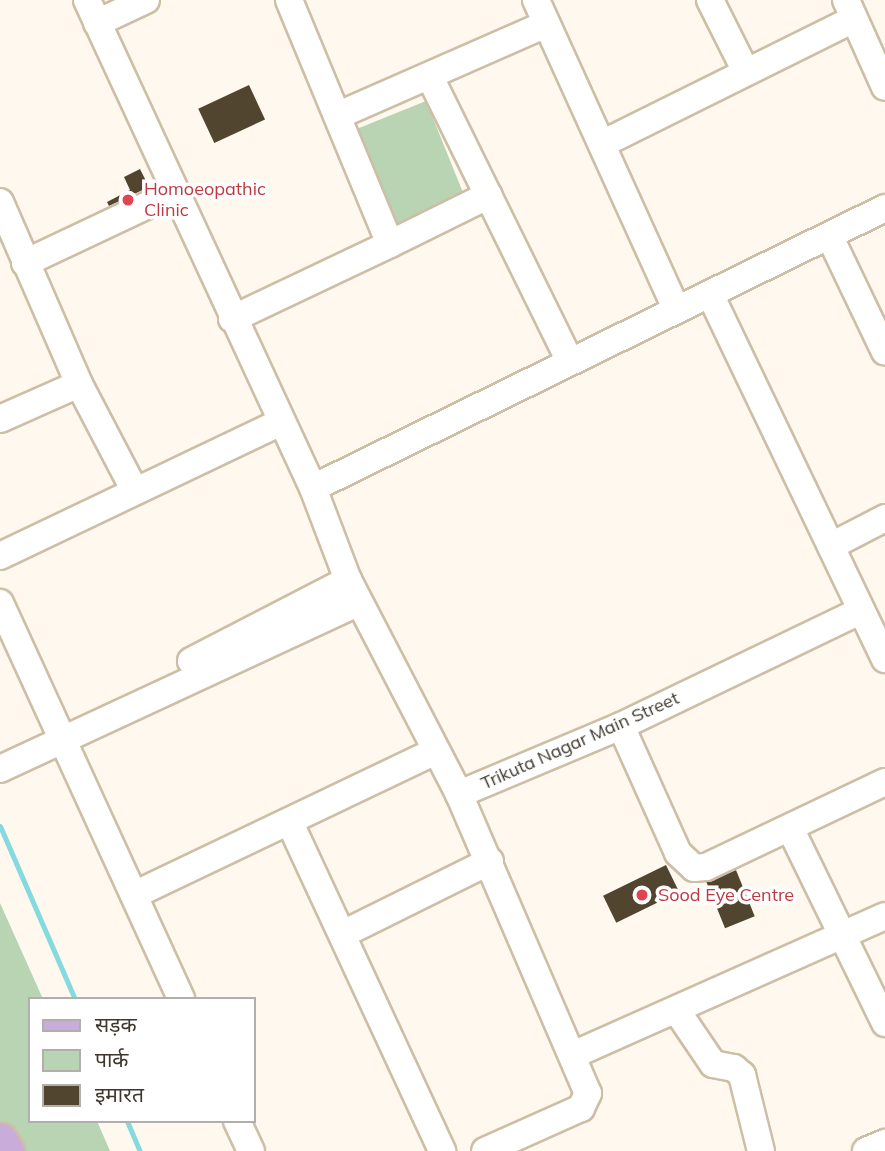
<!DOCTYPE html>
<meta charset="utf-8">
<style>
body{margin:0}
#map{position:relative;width:885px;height:1151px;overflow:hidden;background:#fef8ee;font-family:Mulish,"Noto Sans Devanagari",sans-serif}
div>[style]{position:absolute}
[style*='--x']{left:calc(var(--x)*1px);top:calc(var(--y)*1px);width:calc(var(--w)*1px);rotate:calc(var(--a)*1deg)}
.green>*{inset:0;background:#b8d4b3;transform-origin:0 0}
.stream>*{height:5px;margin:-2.5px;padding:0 2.5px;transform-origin:2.5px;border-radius:2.5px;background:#84dadf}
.building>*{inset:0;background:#524530;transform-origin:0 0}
.roads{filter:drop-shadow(2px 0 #cdbea6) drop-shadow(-2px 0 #cdbea6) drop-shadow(0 2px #cdbea6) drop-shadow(0 -2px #cdbea6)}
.minor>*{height:26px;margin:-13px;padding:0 13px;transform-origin:13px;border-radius:13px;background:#fff}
.major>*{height:35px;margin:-17.5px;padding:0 17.5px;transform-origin:17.5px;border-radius:17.5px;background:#c8acda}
.dots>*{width:19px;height:19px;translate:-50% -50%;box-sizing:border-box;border:4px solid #fff;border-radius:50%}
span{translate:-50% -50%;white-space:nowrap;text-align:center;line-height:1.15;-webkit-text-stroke:7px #fff;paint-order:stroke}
.health-label{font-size:18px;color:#be3a42}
.left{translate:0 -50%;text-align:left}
.street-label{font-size:18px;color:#3d372d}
.legend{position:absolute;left:28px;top:997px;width:228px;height:126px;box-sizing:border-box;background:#fff;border:2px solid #b1afab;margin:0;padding:9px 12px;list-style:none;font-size:21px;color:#3d372d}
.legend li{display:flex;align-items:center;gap:14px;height:35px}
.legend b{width:35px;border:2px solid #b1afab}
</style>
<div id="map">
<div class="green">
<div style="left:426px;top:101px;width:107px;height:79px;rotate:68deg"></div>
<div style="clip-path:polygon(0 903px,43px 999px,30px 999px,30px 1121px,97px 1121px,110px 1151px,16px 1151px,0 1121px)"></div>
</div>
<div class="stream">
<div style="--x:0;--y:826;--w:189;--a:66.6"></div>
<div style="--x:127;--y:1121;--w:33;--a:67"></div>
</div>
<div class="building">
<div style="left:249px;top:85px;width:38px;height:56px;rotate:65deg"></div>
<div style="clip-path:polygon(140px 169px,149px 187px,109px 206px,107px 202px,130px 190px,124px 177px)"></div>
<div style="left:666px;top:865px;width:30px;height:70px;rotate:64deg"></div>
<div style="left:736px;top:870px;width:50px;height:32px;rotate:68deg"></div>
</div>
<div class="roads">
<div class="minor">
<div style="--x:87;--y:0;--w:538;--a:65.15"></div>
<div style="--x:536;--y:0;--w:339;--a:65.6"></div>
<div style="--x:710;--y:0;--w:80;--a:63.4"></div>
<div style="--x:846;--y:0;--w:95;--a:65.9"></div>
<div style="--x:97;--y:23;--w:54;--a:-25.1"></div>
<div style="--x:430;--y:77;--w:314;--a:63.8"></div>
<div style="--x:339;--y:115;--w:226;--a:-23.7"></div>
<div style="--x:602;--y:144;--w:281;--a:-26.4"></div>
<div style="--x:0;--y:202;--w:198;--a:66.5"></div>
<div style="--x:79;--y:384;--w:121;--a:62.4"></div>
<div style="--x:830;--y:237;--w:127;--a:64.4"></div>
<div style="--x:390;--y:244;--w:110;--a:-26.3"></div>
<div style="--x:25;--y:263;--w:164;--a:-25.3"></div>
<div style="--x:710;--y:294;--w:405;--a:64.4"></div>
<div style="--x:232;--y:319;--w:175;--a:-25.4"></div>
<div style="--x:390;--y:244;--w:264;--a:-112.5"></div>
<div style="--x:0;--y:419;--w:86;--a:-23.9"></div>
<div style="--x:831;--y:546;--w:61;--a:-27.4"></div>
<div style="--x:0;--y:556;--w:309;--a:-25.5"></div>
<div style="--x:0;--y:603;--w:435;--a:65.4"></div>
<div style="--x:860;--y:611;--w:265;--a:154.3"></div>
<div style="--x:621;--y:726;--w:176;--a:157.2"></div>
<div style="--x:459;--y:794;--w:241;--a:-117.4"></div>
<div style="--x:348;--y:580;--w:98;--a:-110.8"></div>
<div style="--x:313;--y:488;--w:637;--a:-26.08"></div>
<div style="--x:191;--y:661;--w:177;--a:-27.3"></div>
<div style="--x:621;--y:726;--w:139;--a:65.8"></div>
<div style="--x:678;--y:853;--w:22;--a:43"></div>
<div style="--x:694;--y:868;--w:12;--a:-5"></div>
<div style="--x:706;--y:867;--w:198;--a:-25.4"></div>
<div style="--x:0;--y:769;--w:396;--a:-24.9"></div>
<div style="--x:459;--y:794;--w:326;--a:66.7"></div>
<div style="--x:588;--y:1093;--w:17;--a:115"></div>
<div style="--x:581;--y:1108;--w:105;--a:155.9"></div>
<div style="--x:290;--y:823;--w:362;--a:65.1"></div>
<div style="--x:790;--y:828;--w:217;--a:64"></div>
<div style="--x:134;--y:895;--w:332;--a:-25.5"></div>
<div style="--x:343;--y:934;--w:164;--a:-26.4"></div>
<div style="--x:677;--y:1011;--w:64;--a:55.8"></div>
<div style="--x:713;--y:1064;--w:21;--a:11"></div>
<div style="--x:734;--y:1068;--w:11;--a:41"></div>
<div style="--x:742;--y:1075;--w:78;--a:76"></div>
<div style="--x:575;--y:1054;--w:339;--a:-24"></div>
<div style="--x:237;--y:1121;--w:33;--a:65"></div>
<div style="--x:866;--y:1151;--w:21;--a:-23"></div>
</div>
<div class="major">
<div style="--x:0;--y:1141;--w:12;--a:59"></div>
</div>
</div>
<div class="dots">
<div style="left:128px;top:200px;background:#e0444e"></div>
<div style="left:642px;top:895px;background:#e0444e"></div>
</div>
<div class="health-label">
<span class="left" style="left:144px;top:200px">Homoeopathic<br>Clinic</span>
<span class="left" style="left:658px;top:895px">Sood Eye Centre</span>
</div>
<div class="street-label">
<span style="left:580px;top:741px;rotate:-24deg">Trikuta Nagar Main Street</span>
</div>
<ul class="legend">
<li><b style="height:9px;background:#c8acda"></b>सड़क</li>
<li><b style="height:19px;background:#b8d4b3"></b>पार्क</li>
<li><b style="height:19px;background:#524530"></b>इमारत</li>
</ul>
</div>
